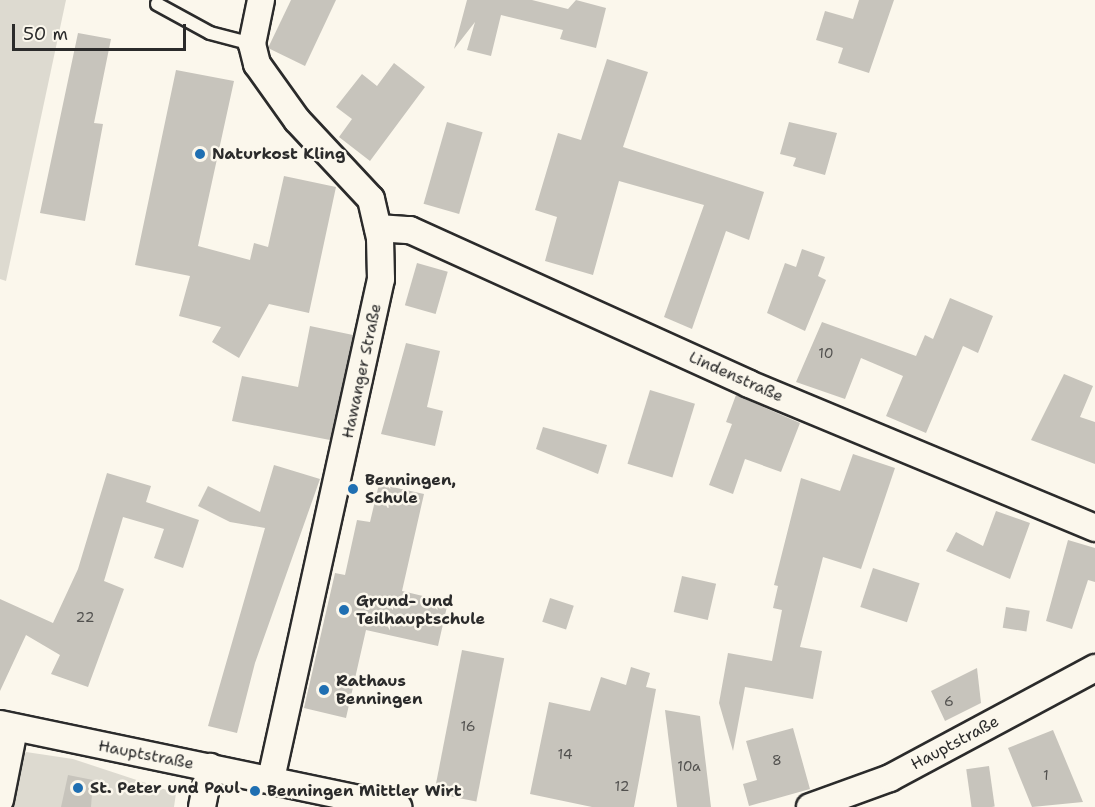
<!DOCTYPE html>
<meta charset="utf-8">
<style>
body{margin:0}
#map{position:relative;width:1095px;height:807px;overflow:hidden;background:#fbf7ec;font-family:"Shantell Sans",sans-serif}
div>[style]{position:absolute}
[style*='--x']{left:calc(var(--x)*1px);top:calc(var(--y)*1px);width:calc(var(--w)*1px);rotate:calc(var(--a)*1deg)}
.green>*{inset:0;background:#dddad0}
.building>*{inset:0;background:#c7c4bc;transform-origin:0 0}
.roads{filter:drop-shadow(2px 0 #2b2b2b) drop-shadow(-2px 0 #2b2b2b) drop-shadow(0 2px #2b2b2b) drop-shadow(0 -2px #2b2b2b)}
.lane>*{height:12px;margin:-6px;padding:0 6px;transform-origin:6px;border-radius:6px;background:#fbf7ec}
.street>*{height:26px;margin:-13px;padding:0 13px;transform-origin:13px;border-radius:13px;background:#fbf7ec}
.dots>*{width:16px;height:16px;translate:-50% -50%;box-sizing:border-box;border:3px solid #fbf7ec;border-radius:50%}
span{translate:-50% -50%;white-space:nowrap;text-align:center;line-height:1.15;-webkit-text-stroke:5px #fbf7ec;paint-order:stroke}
.number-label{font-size:14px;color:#52514f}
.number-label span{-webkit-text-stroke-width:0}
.poi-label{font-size:16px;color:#2b2b2b;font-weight:700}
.left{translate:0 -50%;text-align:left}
.street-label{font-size:16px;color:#2b2b2b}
.scale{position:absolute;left:12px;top:24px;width:174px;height:27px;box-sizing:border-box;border:3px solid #2b2b2b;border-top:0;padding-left:8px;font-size:18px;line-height:21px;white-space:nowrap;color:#2b2b2b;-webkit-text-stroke:4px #fbf7ec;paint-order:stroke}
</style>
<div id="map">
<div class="green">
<div style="clip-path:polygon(0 0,66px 0,6px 281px,0 279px)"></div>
<div style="clip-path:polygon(26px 752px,73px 759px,176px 793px,174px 807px,1px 807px,5px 782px)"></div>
</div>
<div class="building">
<div style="clip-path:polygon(291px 0,336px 0,305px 66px,268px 48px)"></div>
<div style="clip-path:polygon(467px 0,532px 0,568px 9px,576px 0,606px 8px,596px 48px,560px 39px,563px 30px,501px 15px,491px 56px,467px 50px,475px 22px,454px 49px)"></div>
<div style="clip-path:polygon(859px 0,894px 0,869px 73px,838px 63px,843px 48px,816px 40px,825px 11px,853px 19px)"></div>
<div style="clip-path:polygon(78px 33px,111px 39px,94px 123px,103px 124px,85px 221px,40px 213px)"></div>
<div style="clip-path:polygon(607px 59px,648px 72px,623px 147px,764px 192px,749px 240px,726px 231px,692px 329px,664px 317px,704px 205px,619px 181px,593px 275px,545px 261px,557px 217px,535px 210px,558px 133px,581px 140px)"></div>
<div style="clip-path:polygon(394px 63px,425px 87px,370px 161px,339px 137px,352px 119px,336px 107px,362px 74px,377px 86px)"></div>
<div style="clip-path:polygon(176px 70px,234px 81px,198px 246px,250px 260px,254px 243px,268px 247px,284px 176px,336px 187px,309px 313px,269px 304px,239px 358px,212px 342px,221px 327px,179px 316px,190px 276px,135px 265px)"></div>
<div style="left:447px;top:122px;width:37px;height:85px;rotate:16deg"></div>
<div style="clip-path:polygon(789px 122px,837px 133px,825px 175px,793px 166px,796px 158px,780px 154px)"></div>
<div style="clip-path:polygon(802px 249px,825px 257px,818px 276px,826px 280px,805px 331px,767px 313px,785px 263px,796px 267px)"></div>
<div style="left:417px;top:263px;width:32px;height:44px;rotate:16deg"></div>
<div style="clip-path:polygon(950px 298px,993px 316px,978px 353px,963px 346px,926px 433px,886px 416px,903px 376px,861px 358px,845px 399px,796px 382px,822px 322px,916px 356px,925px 335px,933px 339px)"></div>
<div style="clip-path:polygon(310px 326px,353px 335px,330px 440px,232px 421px,242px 376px,298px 387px)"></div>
<div style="clip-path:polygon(406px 343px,440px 351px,427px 407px,443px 411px,435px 446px,381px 434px)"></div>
<div style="clip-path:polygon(1064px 374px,1093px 386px,1080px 417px,1095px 422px,1095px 464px,1031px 440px)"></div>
<div style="left:650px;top:390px;width:47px;height:77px;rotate:17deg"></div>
<div style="clip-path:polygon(736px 395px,800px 423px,781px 472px,745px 459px,733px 494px,709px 485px,732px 424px,726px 422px)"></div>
<div style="clip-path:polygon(543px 427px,607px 445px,598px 474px,536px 449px)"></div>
<div style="clip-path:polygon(853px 454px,895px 468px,861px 569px,823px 557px,800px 647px,822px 651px,813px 699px,745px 687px,733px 751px,719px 703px,728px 653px,772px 661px,782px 610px,773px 608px,778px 586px,774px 585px,801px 478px,840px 491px)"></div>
<div style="clip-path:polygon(274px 465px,320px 479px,255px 663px,237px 733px,208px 726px,265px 528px,230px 522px,198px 506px,208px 486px,260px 512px)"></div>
<div style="clip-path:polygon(107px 473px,151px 486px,146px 502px,199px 520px,183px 568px,154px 558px,164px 529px,123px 517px,104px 581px,124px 589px,88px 687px,51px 674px,60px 655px,26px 635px,0 691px,0 599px,53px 623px,78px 569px)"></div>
<div style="clip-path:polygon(379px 484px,424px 494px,402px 591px,448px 602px,438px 646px,366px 630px,346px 718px,304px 708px,335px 573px,345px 575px,357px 520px,370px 522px)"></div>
<div style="clip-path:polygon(996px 511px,1030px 523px,1010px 579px,946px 551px,956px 532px,983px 546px)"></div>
<div style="clip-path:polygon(1068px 540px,1095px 548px,1095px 582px,1088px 580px,1072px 629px,1046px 621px)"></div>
<div style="left:873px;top:568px;width:49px;height:41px;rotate:18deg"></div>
<div style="left:682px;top:576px;width:35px;height:37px;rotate:13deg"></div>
<div style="left:550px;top:598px;width:25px;height:25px;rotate:18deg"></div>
<div style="left:1006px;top:607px;width:24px;height:21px;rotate:9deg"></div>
<div style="left:462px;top:650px;width:43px;height:146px;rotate:11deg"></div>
<div style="clip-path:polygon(631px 667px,650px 673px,646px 687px,656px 689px,634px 807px,592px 807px,530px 794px,549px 702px,590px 711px,601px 677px,626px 685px)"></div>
<div style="clip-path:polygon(977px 668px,981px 703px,945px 721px,931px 691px)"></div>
<div style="clip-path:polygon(665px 710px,700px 716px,711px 807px,677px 807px)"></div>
<div style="clip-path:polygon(793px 728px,810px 789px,749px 806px,743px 784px,757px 780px,746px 741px)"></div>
<div style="clip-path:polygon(1053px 730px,1083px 802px,1032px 807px,1008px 748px)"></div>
<div style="left:989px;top:766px;width:41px;height:23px;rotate:82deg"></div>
<div style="clip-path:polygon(68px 775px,93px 780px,91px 807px,61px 807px)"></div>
</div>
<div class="roads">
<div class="lane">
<div style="--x:157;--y:4;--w:60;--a:28.7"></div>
<div style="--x:210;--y:33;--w:43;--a:14.7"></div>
</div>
<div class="street">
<div style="--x:261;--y:0;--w:45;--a:101.6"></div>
<div style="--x:252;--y:44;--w:21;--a:76"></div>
<div style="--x:257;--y:64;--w:69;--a:54.5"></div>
<div style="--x:297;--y:120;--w:108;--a:46.9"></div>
<div style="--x:371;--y:199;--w:40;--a:77"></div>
<div style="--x:380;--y:238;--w:41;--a:88.6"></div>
<div style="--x:381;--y:279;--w:512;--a:102.41"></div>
<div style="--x:378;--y:228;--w:32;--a:4"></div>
<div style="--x:410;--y:230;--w:372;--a:24.4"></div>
<div style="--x:749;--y:384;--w:375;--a:22.6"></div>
<div style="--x:0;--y:724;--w:407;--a:11.8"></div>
<div style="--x:0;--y:800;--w:72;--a:-78.8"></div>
<div style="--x:202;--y:807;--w:41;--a:-78.7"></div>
<div style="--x:810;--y:807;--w:85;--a:-19.9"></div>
<div style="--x:890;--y:778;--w:233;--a:-28.2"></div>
</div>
</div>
<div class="dots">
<div style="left:200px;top:154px;background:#1f6fb2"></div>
<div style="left:353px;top:489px;background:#1f6fb2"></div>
<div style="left:344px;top:610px;background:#1f6fb2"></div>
<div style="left:324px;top:690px;background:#1f6fb2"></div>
<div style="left:78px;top:788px;background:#1f6fb2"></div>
<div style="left:255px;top:791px;background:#1f6fb2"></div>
</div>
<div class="number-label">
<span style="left:826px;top:353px">10</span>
<span style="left:85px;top:617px">22</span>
<span style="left:949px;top:701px">6</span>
<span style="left:468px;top:726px">16</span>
<span style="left:565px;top:754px">14</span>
<span style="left:777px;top:760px">8</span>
<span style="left:689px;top:766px">10a</span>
<span style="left:1046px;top:775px">1</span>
<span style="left:622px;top:786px">12</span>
</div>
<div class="poi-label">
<span class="left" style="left:212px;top:154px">Naturkost Kling</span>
<span class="left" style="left:365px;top:489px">Benningen,<br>Schule</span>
<span class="left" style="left:356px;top:610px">Grund- und<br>Teilhauptschule</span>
<span class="left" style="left:336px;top:690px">Rathaus<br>Benningen</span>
<span class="left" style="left:90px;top:788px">St. Peter und Paul</span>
<span class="left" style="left:267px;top:791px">Benningen Mittler Wirt</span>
</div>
<div class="street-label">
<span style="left:362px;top:371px;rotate:-78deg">Hawanger Straße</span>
<span style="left:736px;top:377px;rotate:24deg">Lindenstraße</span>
<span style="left:955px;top:743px;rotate:-28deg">Hauptstraße</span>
<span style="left:146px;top:755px;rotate:11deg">Hauptstraße</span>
</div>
<div class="scale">50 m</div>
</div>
